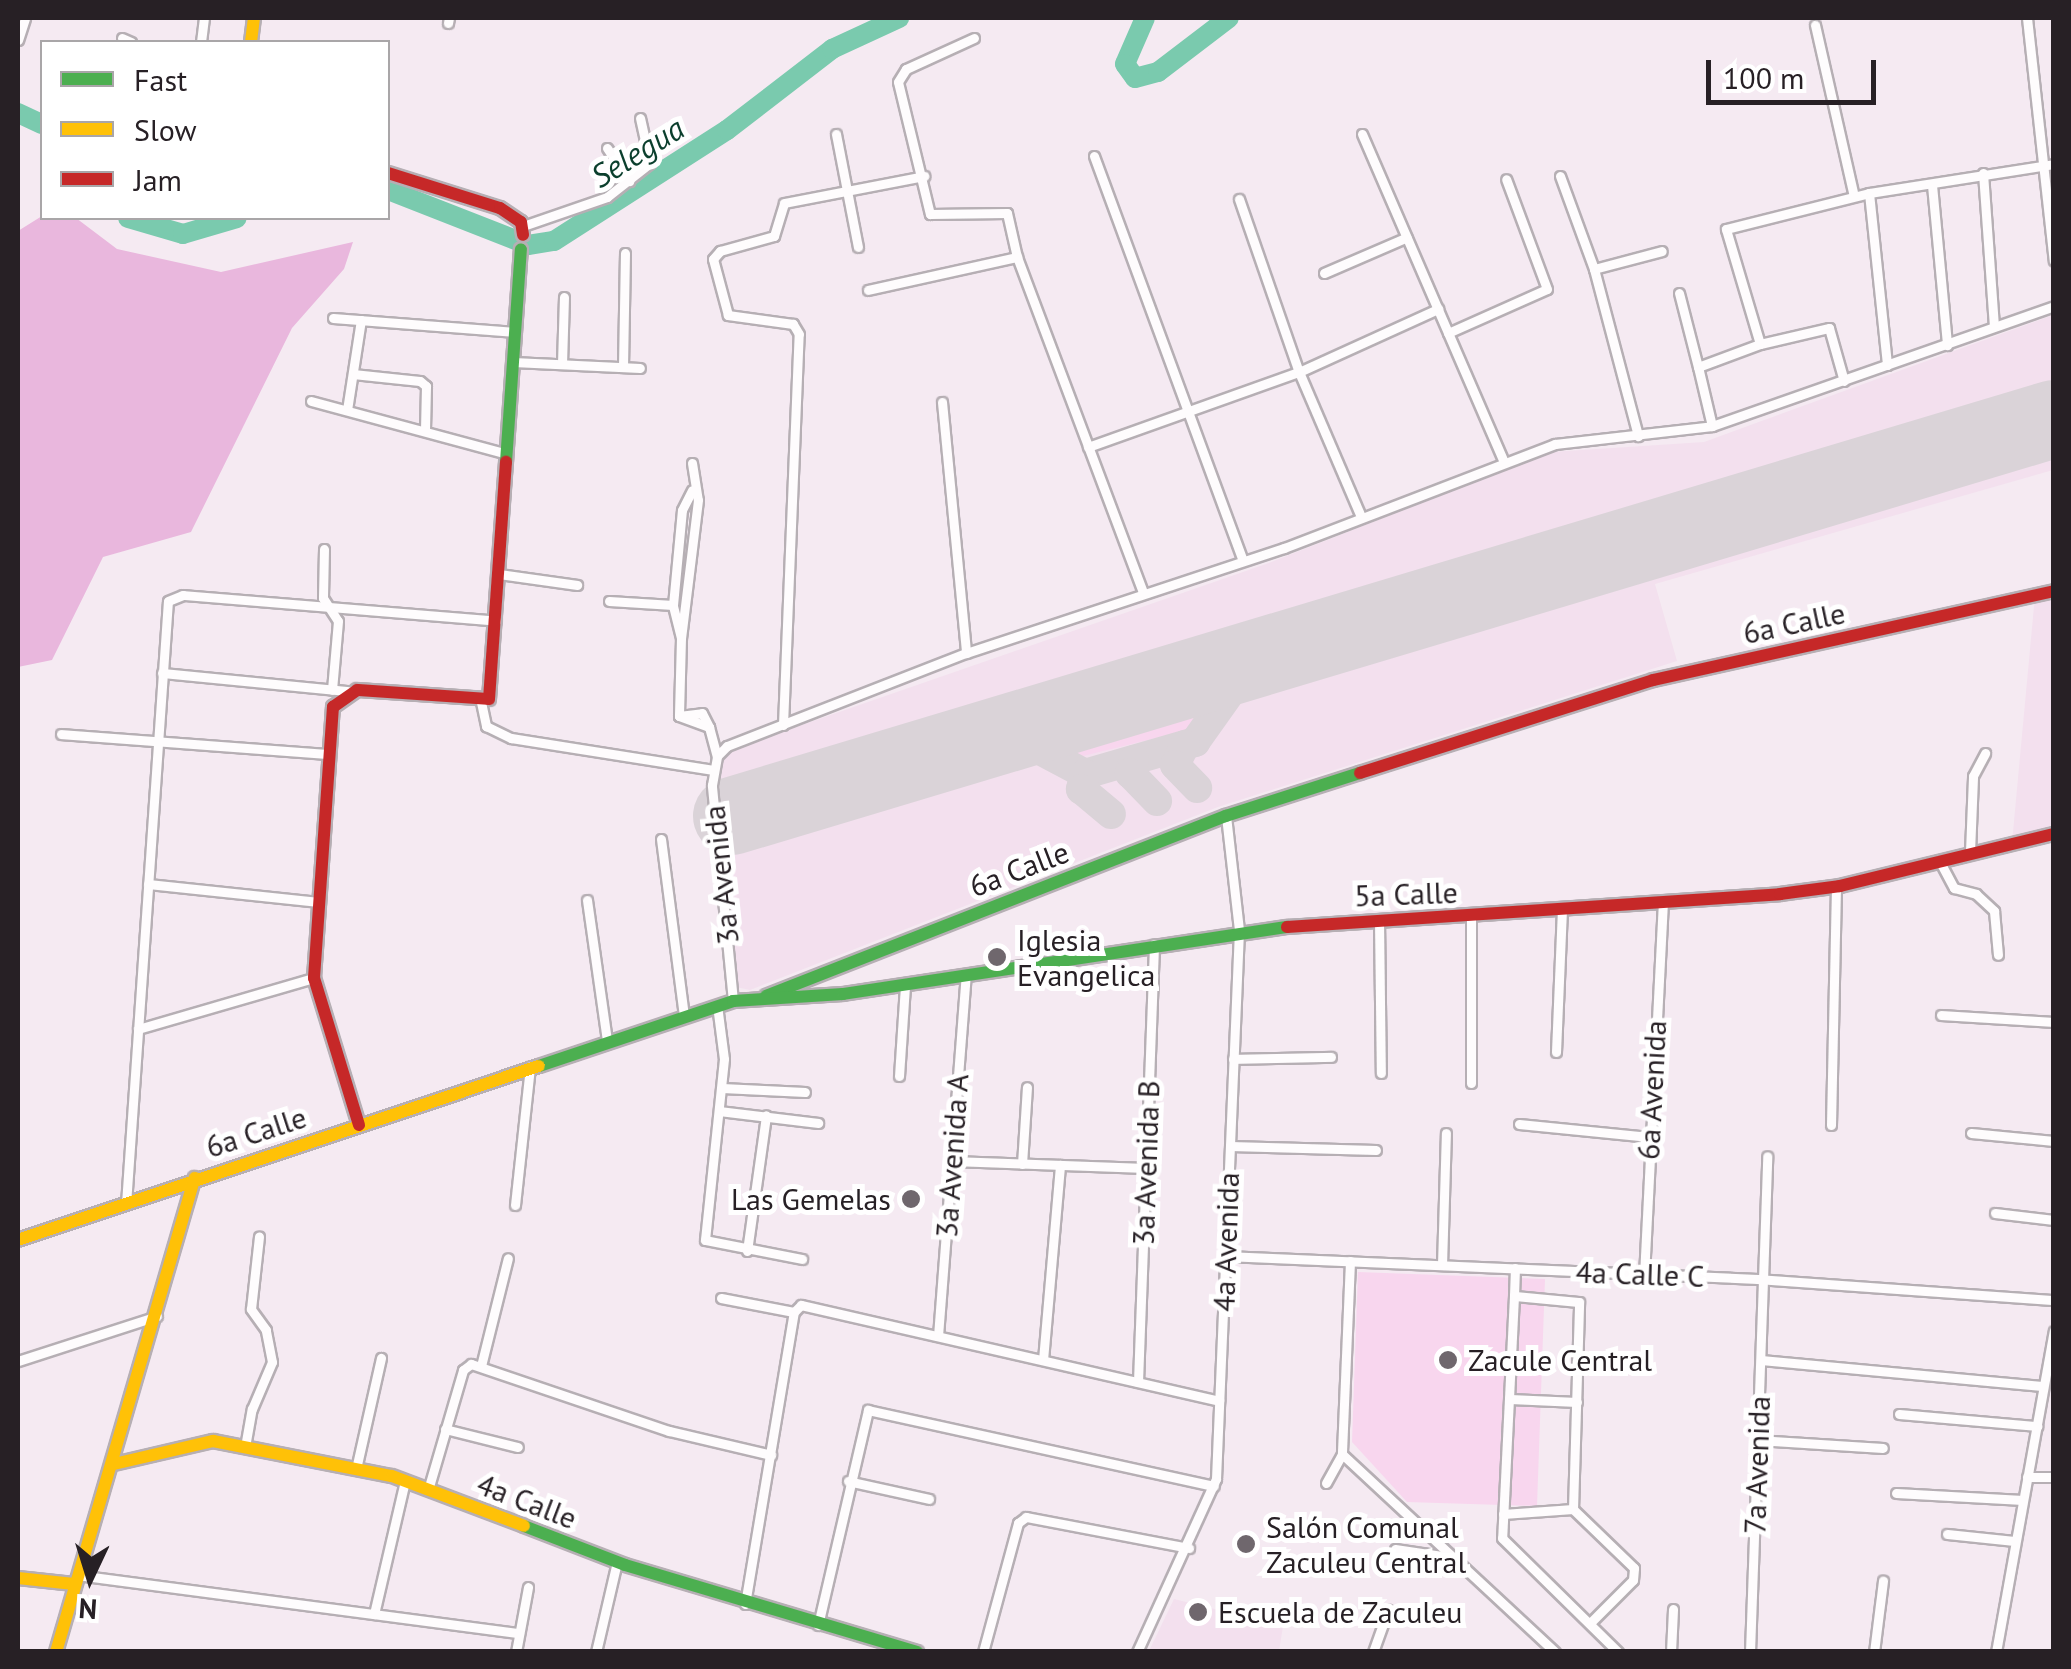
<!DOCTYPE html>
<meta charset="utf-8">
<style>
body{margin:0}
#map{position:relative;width:2071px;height:1669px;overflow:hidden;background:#f5eaf2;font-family:"PT Sans",sans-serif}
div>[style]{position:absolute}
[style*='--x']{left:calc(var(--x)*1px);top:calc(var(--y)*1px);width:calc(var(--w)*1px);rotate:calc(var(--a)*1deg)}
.built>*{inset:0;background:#f3e0ee}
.green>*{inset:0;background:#f8d6ee}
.forest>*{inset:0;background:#e9b7dd}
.river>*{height:20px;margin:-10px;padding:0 10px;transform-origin:10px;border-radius:10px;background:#7acaae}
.taxiway>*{height:30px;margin:-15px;padding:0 15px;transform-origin:15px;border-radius:15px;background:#dad3d8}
.runway>*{height:78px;margin:-39px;padding:0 39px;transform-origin:39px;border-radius:39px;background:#dad3d8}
.roads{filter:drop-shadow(2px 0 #b6afb4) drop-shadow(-2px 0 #b6afb4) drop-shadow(0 2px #b6afb4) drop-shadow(0 -2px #b6afb4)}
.street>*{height:9px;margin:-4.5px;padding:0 4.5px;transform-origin:4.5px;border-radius:4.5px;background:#fefcfd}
.fast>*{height:12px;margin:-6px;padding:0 6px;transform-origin:6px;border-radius:6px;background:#4caf50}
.slow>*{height:12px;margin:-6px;padding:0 6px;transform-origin:6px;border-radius:6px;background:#ffc107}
.jam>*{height:12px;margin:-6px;padding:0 6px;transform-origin:6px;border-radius:6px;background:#c62828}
.dots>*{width:28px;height:28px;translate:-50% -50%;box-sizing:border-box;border:5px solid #fff;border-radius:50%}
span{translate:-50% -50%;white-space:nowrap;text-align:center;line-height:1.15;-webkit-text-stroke:10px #fff;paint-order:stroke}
.street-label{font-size:30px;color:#272025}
.poi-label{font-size:30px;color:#272025}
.left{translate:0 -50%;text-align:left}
.right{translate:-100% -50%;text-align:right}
.water-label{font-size:32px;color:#0b3f2d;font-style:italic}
.frame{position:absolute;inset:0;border:20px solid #272025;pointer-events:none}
.legend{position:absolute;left:40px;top:40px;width:350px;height:180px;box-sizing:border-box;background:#fff;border:2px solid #a9a6a8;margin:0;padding:12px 18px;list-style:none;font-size:30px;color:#272025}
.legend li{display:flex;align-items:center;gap:20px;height:50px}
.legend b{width:50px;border:2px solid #a9a6a8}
.north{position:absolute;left:40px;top:1529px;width:100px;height:100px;-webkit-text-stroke:8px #fff;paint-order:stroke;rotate:184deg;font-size:28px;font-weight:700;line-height:40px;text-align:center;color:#272025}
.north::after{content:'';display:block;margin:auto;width:35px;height:45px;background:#272025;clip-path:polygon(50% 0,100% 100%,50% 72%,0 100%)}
.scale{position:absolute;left:1706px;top:60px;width:170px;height:45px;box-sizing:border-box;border:5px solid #272025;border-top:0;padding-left:12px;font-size:30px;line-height:35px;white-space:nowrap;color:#272025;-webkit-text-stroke:8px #fff;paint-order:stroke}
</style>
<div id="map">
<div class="built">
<div style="clip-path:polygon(2053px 315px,2053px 470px,1655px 584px,1677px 661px,1218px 807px,750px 990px,736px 987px,717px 769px,724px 752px,1266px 564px,1551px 452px,1704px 442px)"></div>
<div style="clip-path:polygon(2053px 592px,2053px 834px,2012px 843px,2035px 596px)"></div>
<div style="clip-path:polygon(1174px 1599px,1283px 1626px,1279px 1651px,1149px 1651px)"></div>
</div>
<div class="green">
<div style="clip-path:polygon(1210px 688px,1209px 709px,1192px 729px,1083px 756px,1067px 753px,1050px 737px)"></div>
<div style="clip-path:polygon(1358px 1272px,1545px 1279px,1537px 1506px,1407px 1502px,1352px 1442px)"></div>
</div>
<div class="forest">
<div style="clip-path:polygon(42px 216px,76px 218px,117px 249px,221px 272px,353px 242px,344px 269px,292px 328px,191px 532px,103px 557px,52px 660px,18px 667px,18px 231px)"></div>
</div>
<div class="river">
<div style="--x:1145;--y:18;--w:50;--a:113.5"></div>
<div style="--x:1125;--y:64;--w:17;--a:54"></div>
<div style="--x:1135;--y:78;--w:24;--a:-15"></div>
<div style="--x:1158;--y:72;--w:89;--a:-37.3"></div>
<div style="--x:18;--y:113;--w:26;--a:25"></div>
<div style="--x:388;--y:190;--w:150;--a:21.4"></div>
<div style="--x:528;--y:245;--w:26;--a:-9"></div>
<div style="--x:554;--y:241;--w:206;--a:-32.7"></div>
<div style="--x:727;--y:130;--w:133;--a:-37.6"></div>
<div style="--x:832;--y:49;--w:74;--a:-24.8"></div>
<div style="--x:128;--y:218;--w:57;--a:16.2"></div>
<div style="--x:183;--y:234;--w:56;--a:-16.5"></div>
</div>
<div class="taxiway">
<div style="--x:1008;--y:733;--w:87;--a:28"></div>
<div style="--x:1085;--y:774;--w:115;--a:-16.2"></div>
<div style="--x:1195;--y:742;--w:102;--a:-54.6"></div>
<div style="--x:1185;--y:745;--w:22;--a:117"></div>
<div style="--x:1175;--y:765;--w:32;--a:46"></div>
<div style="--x:1134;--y:760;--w:14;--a:107"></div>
<div style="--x:1130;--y:773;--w:39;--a:46"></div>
<div style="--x:1085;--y:774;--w:16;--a:105"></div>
<div style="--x:1081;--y:789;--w:39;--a:40"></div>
</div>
<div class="runway">
<div style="--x:732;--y:816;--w:1380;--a:-16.72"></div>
</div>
<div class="roads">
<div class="street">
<div style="--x:2027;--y:18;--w:244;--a:83.7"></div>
<div style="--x:448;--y:23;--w:5;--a:-79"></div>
<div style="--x:1815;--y:25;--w:175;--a:77.2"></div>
<div style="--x:122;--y:38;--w:10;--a:24"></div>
<div style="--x:974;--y:38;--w:75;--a:155.5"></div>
<div style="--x:906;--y:69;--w:15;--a:122"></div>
<div style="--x:898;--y:82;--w:136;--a:76.4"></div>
<div style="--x:930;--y:214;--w:77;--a:-0.7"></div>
<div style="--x:1007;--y:213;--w:45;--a:77.2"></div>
<div style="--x:1017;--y:257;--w:359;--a:69.4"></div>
<div style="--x:18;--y:40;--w:23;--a:-72"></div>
<div style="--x:201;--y:42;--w:24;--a:-83"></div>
<div style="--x:836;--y:134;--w:115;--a:79"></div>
<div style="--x:1362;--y:134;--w:357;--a:66.6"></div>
<div style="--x:607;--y:148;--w:40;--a:56"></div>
<div style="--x:1094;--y:156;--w:429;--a:69.8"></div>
<div style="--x:1983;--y:173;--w:154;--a:85.9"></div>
<div style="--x:1560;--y:176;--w:99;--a:69.9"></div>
<div style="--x:1594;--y:269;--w:173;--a:75.2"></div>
<div style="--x:1932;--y:185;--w:161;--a:84.6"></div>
<div style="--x:1869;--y:193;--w:173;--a:84"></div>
<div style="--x:1239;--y:199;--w:183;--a:70.9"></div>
<div style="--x:1299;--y:372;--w:158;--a:66.8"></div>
<div style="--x:523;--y:226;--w:89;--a:-19"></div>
<div style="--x:607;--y:197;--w:55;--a:-38.3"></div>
<div style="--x:650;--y:163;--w:46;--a:-102.5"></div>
<div style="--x:1594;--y:269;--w:70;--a:-14.8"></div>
<div style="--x:1324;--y:273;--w:90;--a:-23.4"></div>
<div style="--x:868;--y:290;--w:153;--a:-12.5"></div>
<div style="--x:1679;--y:293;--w:76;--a:75.6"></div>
<div style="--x:333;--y:318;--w:183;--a:4.4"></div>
<div style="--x:1448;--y:333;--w:108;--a:-24"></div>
<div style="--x:1547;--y:289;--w:117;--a:-110.4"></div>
<div style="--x:1760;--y:344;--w:120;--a:-106.5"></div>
<div style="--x:1726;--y:229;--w:147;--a:-14.1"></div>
<div style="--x:1869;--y:193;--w:187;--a:-8.9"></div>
<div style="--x:513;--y:362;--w:127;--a:2.7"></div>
<div style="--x:562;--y:364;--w:67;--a:-88.3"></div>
<div style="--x:623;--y:367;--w:114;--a:-89"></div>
<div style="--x:353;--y:374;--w:67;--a:6"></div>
<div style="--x:420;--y:381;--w:8;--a:40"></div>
<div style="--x:426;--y:386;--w:45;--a:91.3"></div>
<div style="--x:311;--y:401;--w:203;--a:15.1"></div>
<div style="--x:942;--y:402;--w:252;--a:84.5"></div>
<div style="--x:347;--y:410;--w:91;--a:-81.2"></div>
<div style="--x:1712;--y:426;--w:61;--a:-103.3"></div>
<div style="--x:1698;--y:367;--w:66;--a:-20.4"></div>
<div style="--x:1760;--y:344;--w:71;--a:-13.1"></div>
<div style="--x:1829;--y:328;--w:55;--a:74.2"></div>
<div style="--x:1088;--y:447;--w:224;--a:-19.6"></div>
<div style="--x:1299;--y:372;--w:153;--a:-24.4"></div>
<div style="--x:692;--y:463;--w:37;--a:81"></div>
<div style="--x:698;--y:500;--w:139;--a:97"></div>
<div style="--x:681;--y:638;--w:78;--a:91.5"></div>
<div style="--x:679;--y:716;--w:32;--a:20"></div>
<div style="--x:709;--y:727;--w:30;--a:75"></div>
<div style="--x:324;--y:549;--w:49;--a:91.2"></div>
<div style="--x:323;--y:598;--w:27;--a:57"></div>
<div style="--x:338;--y:621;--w:69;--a:95"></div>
<div style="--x:499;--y:574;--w:79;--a:8"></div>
<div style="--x:609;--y:601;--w:64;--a:3.6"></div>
<div style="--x:681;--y:638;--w:34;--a:-104"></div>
<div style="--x:673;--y:605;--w:95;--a:-84.6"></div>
<div style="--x:682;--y:510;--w:22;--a:-63"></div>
<div style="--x:162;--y:673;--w:186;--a:5.6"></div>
<div style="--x:481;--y:702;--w:25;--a:78"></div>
<div style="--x:486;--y:726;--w:28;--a:26"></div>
<div style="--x:511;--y:738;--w:205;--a:9"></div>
<div style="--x:679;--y:716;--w:23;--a:-7"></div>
<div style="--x:702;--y:713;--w:16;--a:63"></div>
<div style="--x:783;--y:725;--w:391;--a:-87.7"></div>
<div style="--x:799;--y:334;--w:12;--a:-121"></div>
<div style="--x:793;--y:324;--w:66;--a:-172.1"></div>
<div style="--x:728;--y:315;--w:58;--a:-105"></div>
<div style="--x:713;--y:259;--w:11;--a:-49"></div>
<div style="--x:720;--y:251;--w:56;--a:-15.5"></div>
<div style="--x:774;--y:236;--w:34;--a:-73"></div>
<div style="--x:784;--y:203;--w:143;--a:-10.9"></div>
<div style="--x:61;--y:734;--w:269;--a:4.3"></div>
<div style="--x:661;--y:839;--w:177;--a:82.6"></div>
<div style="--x:1970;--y:852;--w:76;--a:-87.7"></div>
<div style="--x:1973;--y:776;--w:26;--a:-62"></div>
<div style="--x:1939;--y:860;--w:32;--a:62"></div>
<div style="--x:1954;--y:888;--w:23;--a:15"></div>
<div style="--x:1976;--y:894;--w:25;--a:43"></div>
<div style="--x:1994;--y:911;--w:44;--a:84.8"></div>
<div style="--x:148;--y:884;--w:172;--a:6"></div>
<div style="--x:587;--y:900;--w:142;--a:81.9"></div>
<div style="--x:1379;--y:920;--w:153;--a:89.3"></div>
<div style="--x:733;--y:1001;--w:217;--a:-95.6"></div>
<div style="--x:712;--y:785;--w:29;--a:-80"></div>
<div style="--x:717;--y:756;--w:14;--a:-45"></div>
<div style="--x:727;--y:746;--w:256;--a:-21.3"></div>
<div style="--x:966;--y:653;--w:335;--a:-18.3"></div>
<div style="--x:1284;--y:548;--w:290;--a:-21"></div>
<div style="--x:1555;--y:444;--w:158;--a:-6.5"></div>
<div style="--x:1712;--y:426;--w:362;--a:-19.3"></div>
<div style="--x:717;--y:1005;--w:54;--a:82.6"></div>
<div style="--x:724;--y:1059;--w:182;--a:96"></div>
<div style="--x:705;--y:1240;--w:99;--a:11.1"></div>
<div style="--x:1941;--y:1015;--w:113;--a:3.5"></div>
<div style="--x:138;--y:1029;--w:183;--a:-16.2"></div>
<div style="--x:1556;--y:1052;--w:143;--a:-87.6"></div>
<div style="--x:1233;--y:1059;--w:98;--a:-1.2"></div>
<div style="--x:899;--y:1076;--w:91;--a:-86.2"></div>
<div style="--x:1471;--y:1083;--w:166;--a:-90"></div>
<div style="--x:722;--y:1088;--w:83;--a:2.8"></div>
<div style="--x:719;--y:1111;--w:100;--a:6.9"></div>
<div style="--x:1519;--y:1124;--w:131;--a:5.7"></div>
<div style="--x:1831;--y:1125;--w:239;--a:-88.8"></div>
<div style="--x:1971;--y:1133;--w:83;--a:5.5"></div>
<div style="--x:1230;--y:1146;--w:146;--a:1.6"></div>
<div style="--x:952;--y:1161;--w:194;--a:2.1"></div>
<div style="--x:1022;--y:1164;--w:77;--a:-86.3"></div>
<div style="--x:126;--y:1204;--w:604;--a:-86.02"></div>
<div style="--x:168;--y:601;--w:16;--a:-22"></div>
<div style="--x:183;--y:595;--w:314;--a:4.7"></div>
<div style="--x:515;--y:1205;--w:139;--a:-83.8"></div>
<div style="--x:1995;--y:1213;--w:59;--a:6.8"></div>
<div style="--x:747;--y:1251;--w:137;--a:-82"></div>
<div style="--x:1225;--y:1256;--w:533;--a:2.47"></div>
<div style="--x:1758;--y:1279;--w:297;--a:4.1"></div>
<div style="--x:1350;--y:1261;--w:193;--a:92.4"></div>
<div style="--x:1342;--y:1454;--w:291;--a:42.9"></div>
<div style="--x:1442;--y:1265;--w:132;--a:-88.3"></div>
<div style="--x:1644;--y:1276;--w:373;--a:-87.1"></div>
<div style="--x:1514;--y:1296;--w:28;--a:-88"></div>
<div style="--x:721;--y:1298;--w:74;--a:10.9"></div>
<div style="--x:938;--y:1336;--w:361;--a:-85.6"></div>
<div style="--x:1043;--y:1360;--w:196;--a:-85"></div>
<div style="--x:1761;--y:1360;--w:282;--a:5.3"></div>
<div style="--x:18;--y:1361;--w:146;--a:-17.9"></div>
<div style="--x:481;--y:1366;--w:111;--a:-76"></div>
<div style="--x:1138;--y:1382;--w:438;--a:-87.9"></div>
<div style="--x:1510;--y:1399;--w:67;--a:2.6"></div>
<div style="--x:1899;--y:1414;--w:139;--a:5"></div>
<div style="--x:445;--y:1429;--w:75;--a:13.9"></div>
<div style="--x:1757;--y:1440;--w:126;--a:3.6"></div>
<div style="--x:245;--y:1447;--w:39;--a:-80"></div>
<div style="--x:252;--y:1409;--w:51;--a:-66.9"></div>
<div style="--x:272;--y:1362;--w:33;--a:-101"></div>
<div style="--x:266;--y:1330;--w:26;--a:-126"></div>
<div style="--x:251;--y:1309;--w:73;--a:-83.7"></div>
<div style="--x:356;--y:1469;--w:114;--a:-77.3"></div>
<div style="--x:2027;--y:1477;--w:27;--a:0"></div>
<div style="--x:848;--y:1481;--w:83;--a:12.5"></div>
<div style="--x:1326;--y:1483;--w:33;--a:-61"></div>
<div style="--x:428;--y:1490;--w:125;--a:-73.7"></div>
<div style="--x:463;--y:1370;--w:10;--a:-37"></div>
<div style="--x:471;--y:1364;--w:209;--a:18.7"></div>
<div style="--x:669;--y:1431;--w:105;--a:13.2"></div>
<div style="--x:1896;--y:1493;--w:127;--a:3.2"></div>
<div style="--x:1503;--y:1514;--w:70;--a:-4.1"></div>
<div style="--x:1947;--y:1534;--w:68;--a:5.9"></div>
<div style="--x:1395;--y:1549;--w:61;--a:8.5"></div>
<div style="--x:77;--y:1575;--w:446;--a:7.5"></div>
<div style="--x:745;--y:1604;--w:296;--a:-80.5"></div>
<div style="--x:794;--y:1312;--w:10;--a:-45"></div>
<div style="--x:801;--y:1305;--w:429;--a:12.9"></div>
<div style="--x:374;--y:1614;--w:137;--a:-76.9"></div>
<div style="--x:1591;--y:1622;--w:59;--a:-45"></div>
<div style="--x:1633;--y:1580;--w:12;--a:-85"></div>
<div style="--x:1634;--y:1568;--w:85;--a:-136"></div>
<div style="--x:1573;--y:1509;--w:207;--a:-88.3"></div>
<div style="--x:1579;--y:1302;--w:65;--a:-174.7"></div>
<div style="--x:1514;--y:1296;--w:242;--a:92.8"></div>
<div style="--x:1502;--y:1538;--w:163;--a:44.5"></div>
<div style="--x:818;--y:1625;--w:221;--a:-76.9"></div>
<div style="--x:868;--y:1410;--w:354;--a:12.4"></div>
<div style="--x:516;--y:1652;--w:66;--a:-79.5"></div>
<div style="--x:596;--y:1652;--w:92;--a:-76.9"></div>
<div style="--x:983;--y:1652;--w:134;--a:-74.8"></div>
<div style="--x:1018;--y:1523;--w:10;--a:-37"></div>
<div style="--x:1026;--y:1517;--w:166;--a:10.8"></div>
<div style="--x:1137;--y:1652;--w:190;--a:-65.5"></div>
<div style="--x:1216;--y:1479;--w:549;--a:-87.6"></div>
<div style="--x:1239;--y:930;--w:115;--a:-96.5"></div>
<div style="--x:1373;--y:1652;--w:45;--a:-70.3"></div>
<div style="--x:1671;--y:1652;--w:43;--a:-87.3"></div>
<div style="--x:1750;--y:1652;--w:496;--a:-88"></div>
<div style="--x:1874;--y:1652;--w:72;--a:-82.8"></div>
<div style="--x:1996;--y:1652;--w:326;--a:-79.8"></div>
</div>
<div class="fast">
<div style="--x:506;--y:462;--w:213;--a:-86"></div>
<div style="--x:766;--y:996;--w:494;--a:-21.4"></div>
<div style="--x:1226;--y:816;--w:141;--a:-17.8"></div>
<div style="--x:539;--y:1066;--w:205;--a:-18.5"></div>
<div style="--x:733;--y:1001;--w:110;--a:-3.6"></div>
<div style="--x:843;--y:994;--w:449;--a:-8.6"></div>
<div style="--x:524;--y:1526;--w:108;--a:21.1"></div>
<div style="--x:625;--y:1565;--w:305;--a:16.6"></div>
</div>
<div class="slow">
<div style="--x:251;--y:42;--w:24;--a:-83"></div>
<div style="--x:18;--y:1240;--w:549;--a:-18.47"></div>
<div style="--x:114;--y:1464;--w:102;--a:-13.1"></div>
<div style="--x:213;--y:1441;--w:182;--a:11.1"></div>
<div style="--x:392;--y:1476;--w:141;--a:20.7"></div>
<div style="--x:18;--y:1578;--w:56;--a:6.1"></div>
<div style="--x:56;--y:1652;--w:494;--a:-73.7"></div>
</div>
<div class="jam">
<div style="--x:388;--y:173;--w:117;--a:17.4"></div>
<div style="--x:500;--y:208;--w:25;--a:34"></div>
<div style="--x:521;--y:222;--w:13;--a:81"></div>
<div style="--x:1360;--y:773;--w:307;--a:-17.6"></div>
<div style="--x:1653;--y:680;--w:411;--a:-12.5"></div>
<div style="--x:1287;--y:927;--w:494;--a:-3.8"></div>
<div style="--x:1780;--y:894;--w:61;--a:-7.6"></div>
<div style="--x:1840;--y:886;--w:220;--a:-13.7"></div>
<div style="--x:359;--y:1125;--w:154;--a:-107"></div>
<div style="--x:314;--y:978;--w:272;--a:-86"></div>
<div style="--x:333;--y:707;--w:29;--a:-35"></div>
<div style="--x:357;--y:690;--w:132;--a:3.9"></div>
<div style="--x:489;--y:699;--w:238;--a:-85.9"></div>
</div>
</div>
<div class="dots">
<div style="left:997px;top:957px;background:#6f676d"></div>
<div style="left:911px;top:1199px;background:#6f676d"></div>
<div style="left:1448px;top:1360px;background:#6f676d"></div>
<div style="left:1246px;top:1544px;background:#6f676d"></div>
<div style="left:1198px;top:1612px;background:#6f676d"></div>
</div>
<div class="street-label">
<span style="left:1794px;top:623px;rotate:-12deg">6a Calle</span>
<span style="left:1019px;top:869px;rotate:-21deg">6a Calle</span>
<span style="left:721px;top:875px;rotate:-96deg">3a Avenida</span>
<span style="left:1406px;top:894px;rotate:-2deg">5a Calle</span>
<span style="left:1652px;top:1090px;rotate:-87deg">6a Avenida</span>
<span style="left:256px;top:1132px;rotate:-18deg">6a Calle</span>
<span style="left:952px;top:1156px;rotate:-86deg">3a Avenida A</span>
<span style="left:1146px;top:1163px;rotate:-88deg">3a Avenida B</span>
<span style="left:1226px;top:1242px;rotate:-88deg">4a Avenida</span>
<span style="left:1640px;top:1274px;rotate:2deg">4a Calle C</span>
<span style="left:1757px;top:1465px;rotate:-88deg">7a Avenida</span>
<span style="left:527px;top:1501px;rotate:21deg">4a Calle</span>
</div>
<div class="poi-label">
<span class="left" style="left:1017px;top:957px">Iglesia<br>Evangelica</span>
<span class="right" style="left:891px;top:1199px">Las Gemelas</span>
<span class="left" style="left:1468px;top:1360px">Zacule Central</span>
<span class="left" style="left:1266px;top:1544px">Salón Comunal<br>Zaculeu Central</span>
<span class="left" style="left:1218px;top:1612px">Escuela de Zaculeu</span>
</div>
<div class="water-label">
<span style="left:637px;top:152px;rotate:-32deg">Selegua</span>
</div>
<div class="frame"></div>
<ul class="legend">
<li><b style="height:12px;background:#4caf50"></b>Fast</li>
<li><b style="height:12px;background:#ffc107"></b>Slow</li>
<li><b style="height:12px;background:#c62828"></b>Jam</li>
</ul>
<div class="north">N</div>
<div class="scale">100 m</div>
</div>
